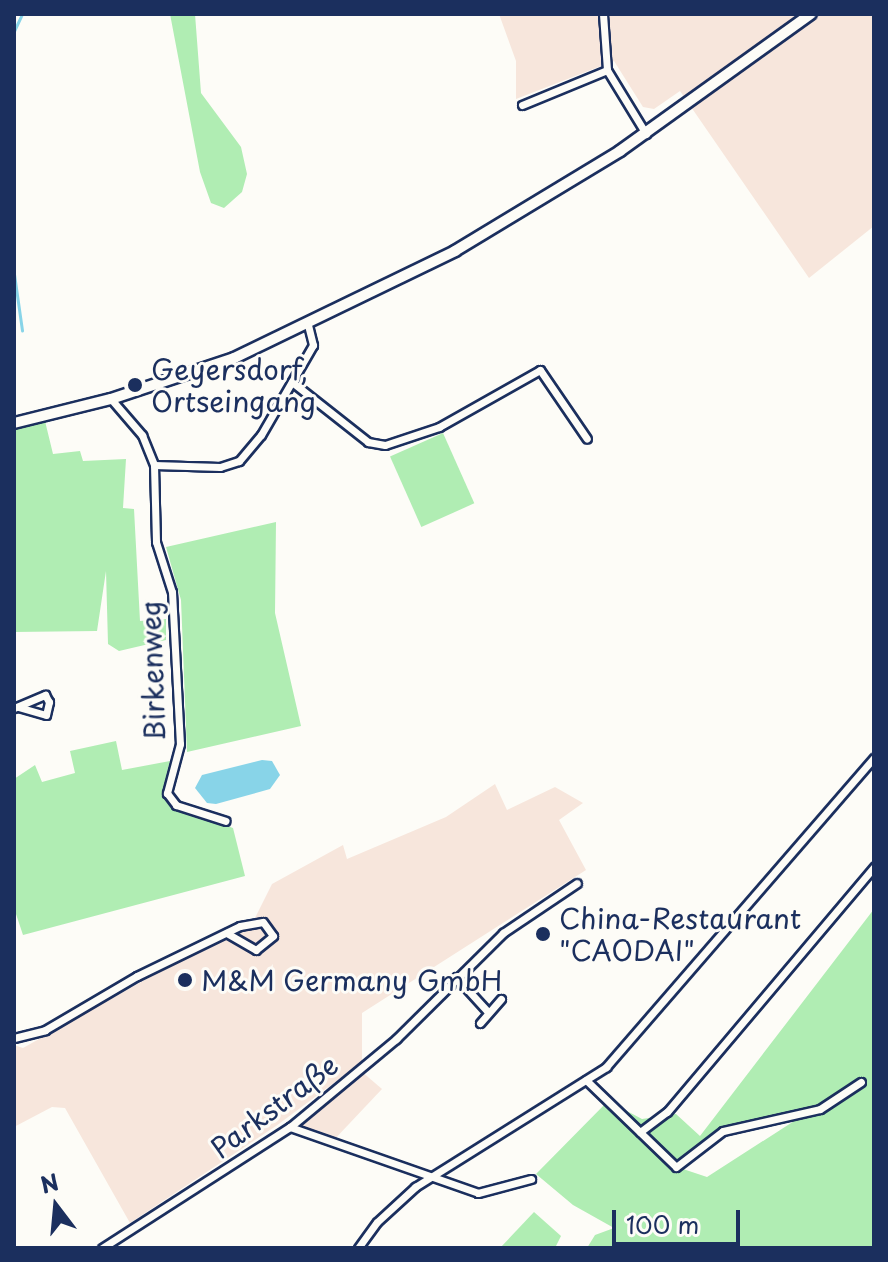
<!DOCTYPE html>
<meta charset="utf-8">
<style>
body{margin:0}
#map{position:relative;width:888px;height:1262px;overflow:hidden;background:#fdfcf7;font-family:"Playpen Sans",sans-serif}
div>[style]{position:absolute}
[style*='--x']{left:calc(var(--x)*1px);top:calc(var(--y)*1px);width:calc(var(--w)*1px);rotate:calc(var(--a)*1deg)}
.built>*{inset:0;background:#f7e6dc}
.green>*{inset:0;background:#b0edb3;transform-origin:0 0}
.water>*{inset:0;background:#88d4e8}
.stream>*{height:3px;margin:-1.5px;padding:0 1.5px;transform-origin:1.5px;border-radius:1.5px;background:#88d4e8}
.roads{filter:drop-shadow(2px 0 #1b2f5e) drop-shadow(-2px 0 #1b2f5e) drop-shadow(0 2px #1b2f5e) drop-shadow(0 -2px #1b2f5e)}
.street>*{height:7px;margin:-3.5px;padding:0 3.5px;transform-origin:3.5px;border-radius:3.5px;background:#fdfcf7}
.secondary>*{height:10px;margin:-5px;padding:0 5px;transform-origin:5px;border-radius:5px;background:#fdfcf7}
.dots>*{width:22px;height:22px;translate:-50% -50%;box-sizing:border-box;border:4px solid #fdfcf7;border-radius:50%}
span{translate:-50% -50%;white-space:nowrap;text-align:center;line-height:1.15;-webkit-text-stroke:6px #fdfcf7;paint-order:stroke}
.poi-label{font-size:28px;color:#1b2f5e}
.left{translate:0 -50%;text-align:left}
.street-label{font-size:28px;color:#1b2f5e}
.frame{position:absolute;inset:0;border:16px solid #1b2f5e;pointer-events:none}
.north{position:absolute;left:16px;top:1166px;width:80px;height:80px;-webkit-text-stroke:6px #fdfcf7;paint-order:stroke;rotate:344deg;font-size:22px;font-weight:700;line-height:32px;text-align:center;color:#1b2f5e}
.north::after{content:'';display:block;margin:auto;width:28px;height:36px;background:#1b2f5e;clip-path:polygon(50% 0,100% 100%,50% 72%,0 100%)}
.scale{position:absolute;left:612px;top:1210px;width:128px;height:36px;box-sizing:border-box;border:4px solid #1b2f5e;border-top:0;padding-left:10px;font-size:24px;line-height:28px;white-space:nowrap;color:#1b2f5e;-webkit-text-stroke:6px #fdfcf7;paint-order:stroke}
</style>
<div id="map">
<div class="built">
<div style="clip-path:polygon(499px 14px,874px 14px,874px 226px,809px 278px,680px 91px,654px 109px,643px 107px,614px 61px,516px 99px,516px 61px)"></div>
<div style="clip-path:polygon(495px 784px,507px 810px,555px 787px,583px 803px,559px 820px,586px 870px,362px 1013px,362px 1062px,276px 1126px,130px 1223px,65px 1108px,52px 1107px,14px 1127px,14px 1045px,23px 1048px,193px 953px,250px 928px,272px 884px,343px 845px,347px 859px,446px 817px)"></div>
<div style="clip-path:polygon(361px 1071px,382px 1089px,332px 1142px,295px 1128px)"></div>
</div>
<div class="green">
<div style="clip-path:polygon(170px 14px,195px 14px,201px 93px,241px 147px,247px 174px,242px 192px,224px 208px,211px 203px,200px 172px)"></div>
<div style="clip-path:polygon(45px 421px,53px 454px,80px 451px,83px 461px,126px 459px,123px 508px,134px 509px,140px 621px,166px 619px,166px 640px,119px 651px,108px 644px,106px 571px,97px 631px,14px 632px,14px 426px)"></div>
<div style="left:443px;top:433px;width:77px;height:58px;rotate:66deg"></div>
<div style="clip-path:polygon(276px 522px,275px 613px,301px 726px,187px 752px,181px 600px,166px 547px)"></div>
<div style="clip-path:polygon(116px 741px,122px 770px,170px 761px,164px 785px,167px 799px,175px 807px,233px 828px,245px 876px,23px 935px,14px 908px,14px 779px,35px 765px,42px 782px,75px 773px,70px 751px)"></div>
<div style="clip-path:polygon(evenodd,874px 909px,874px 1248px,587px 1248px,595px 1235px,614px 1228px,573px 1205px,536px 1174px,608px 1101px,642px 1119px,676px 1114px,700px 1136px,874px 909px,805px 1114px,707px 1177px,677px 1167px,723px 1131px,805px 1114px)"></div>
<div style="clip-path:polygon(534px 1212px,561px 1236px,555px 1248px,500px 1248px)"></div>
</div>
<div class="water">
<div style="clip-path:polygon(262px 760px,272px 761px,280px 775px,270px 789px,216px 804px,207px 803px,195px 788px,202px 775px)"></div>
</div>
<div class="stream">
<div style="--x:14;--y:31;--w:19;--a:-65"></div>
<div style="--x:14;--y:274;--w:57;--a:81.9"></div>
</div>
<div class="roads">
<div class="street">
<div style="--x:603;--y:14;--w:56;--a:85.9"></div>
<div style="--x:607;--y:70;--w:75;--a:58.6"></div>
<div style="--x:522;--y:105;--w:92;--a:-22.4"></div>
<div style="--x:292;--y:382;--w:97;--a:38.3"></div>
<div style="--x:368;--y:442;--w:17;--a:10"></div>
<div style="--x:385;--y:445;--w:57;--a:-18.4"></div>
<div style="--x:439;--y:427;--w:116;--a:-29.4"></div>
<div style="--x:540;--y:370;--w:83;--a:55.7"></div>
<div style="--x:111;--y:399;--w:48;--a:49.3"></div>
<div style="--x:142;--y:435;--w:32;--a:68"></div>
<div style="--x:154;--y:465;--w:77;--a:88.5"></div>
<div style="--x:156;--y:542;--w:52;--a:72.3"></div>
<div style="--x:172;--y:592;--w:152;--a:87"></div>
<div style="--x:180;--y:744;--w:51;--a:104.9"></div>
<div style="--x:167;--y:793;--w:15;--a:53"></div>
<div style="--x:176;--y:805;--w:52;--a:17.7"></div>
<div style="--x:154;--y:465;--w:66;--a:1.7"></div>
<div style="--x:220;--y:467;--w:20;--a:-18"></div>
<div style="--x:239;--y:461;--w:34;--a:-50"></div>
<div style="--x:261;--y:435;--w:104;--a:-60"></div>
<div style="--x:313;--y:345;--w:21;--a:-104"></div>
<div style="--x:14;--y:708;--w:34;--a:-23"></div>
<div style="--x:45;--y:695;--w:8;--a:60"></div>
<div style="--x:49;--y:702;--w:13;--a:103"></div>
<div style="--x:46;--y:715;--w:29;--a:-164"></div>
<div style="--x:456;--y:977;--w:47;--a:47.6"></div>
<div style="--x:480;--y:1023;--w:32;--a:-49"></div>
<div style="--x:14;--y:1038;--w:32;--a:-14"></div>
<div style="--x:45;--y:1030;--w:107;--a:-30.4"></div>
<div style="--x:137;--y:976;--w:114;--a:-25.9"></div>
<div style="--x:240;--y:926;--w:23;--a:-10"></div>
<div style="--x:263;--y:922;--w:17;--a:54"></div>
<div style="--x:273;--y:936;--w:22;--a:141"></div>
<div style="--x:256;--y:950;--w:34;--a:-150"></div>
<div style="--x:586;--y:1080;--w:125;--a:44"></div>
<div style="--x:676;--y:1167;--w:59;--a:-37.5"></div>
<div style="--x:723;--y:1131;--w:99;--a:-12.8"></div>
<div style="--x:820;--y:1109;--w:49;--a:-33.4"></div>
<div style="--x:290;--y:1127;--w:199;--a:19.3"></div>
<div style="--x:478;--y:1193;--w:55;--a:-14.8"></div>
<div style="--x:640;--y:1132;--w:34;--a:-37"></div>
<div style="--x:667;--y:1112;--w:321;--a:-49.8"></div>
<div style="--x:102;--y:1248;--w:224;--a:-32.8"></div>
<div style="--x:290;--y:1127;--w:138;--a:-39.7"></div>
<div style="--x:396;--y:1039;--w:151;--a:-44.7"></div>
<div style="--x:503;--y:933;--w:89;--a:-34"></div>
<div style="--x:358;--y:1248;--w:32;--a:-54"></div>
<div style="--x:377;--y:1222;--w:52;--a:-42.6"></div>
<div style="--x:415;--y:1187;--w:226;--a:-32.1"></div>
<div style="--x:606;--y:1067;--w:409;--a:-49.1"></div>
</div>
<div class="secondary">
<div style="--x:14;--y:423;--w:100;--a:-13.9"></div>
<div style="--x:111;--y:399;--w:130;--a:-18.4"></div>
<div style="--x:234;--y:358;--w:246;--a:-25.8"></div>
<div style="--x:455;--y:251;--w:193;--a:-31.2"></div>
<div style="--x:620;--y:151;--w:235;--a:-35.7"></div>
</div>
</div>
<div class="dots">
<div style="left:135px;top:385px;background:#1b2f5e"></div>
<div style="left:543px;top:934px;background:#1b2f5e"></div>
<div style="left:185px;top:980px;background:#1b2f5e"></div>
</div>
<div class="poi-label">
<span class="left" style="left:151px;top:385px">Geyersdorf,<br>Ortseingang</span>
<span class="left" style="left:559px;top:934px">China-Restaurant<br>"CAODAI"</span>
<span class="left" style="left:201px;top:980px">M&amp;M Germany GmbH</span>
</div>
<div class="street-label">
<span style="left:152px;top:671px;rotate:-92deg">Birkenweg</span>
<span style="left:274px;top:1106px;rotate:-37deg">Parkstraße</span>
</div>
<div class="frame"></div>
<div class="north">N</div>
<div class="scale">100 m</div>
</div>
